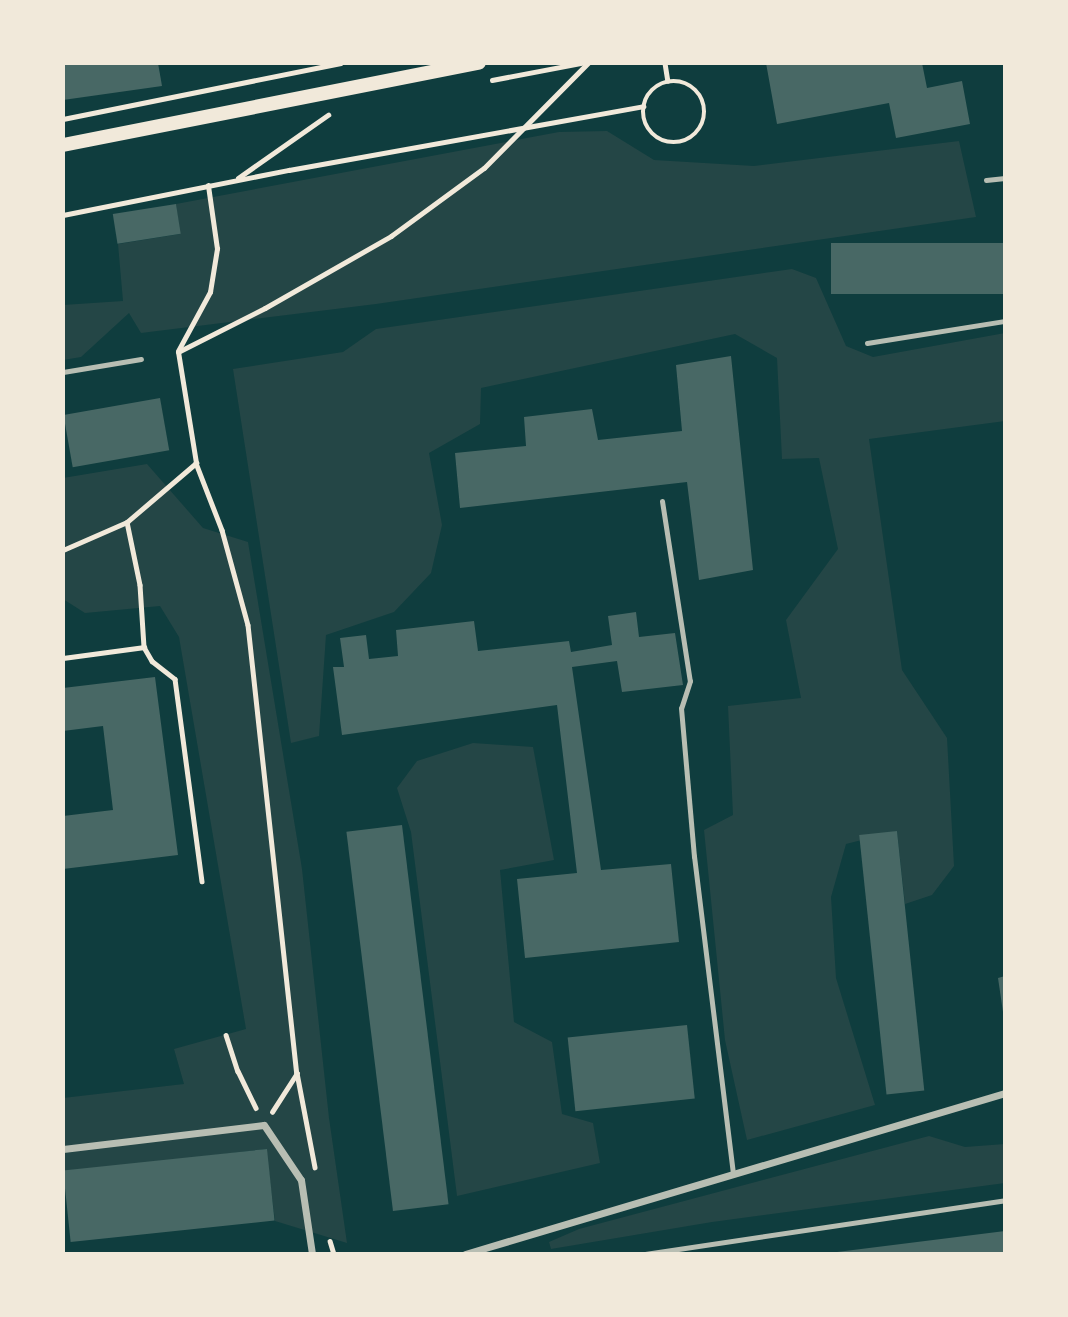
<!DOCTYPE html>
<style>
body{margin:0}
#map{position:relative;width:1068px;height:1317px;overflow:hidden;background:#0f3d3e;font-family:Manrope,sans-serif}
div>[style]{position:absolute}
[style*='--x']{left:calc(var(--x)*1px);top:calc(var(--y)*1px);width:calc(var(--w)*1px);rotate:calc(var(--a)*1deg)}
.green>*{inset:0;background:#244646}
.building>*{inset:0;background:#486865;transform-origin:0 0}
.path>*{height:4.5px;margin:-2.25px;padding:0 2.25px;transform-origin:2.25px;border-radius:2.25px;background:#f1e9da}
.path>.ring{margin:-2.25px;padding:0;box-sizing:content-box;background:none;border:4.5px solid #f1e9da;border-radius:50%}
.service>*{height:5px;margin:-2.5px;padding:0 2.5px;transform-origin:2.5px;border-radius:2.5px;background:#b8beb3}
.minor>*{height:7px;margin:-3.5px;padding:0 3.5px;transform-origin:3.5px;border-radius:3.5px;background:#b8beb3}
.secondary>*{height:14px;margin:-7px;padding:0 7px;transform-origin:7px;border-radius:7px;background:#f1e9da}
span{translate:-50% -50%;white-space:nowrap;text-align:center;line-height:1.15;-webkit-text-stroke:5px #f1e9da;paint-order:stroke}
.frame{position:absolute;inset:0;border:65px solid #f1e9da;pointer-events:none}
</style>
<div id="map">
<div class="green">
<div style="clip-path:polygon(607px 131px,654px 160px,754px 166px,959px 141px,976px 217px,376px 304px,141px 333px,129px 313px,81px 357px,63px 360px,63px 305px,123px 301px,118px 244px,180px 234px,176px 204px,559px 132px)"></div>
<div style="clip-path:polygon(792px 269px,816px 278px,846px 346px,873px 357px,1005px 333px,1005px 421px,869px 439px,902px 670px,947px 738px,954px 866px,932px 895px,905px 904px,897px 831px,846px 844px,831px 897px,836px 978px,875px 1105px,747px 1140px,725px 1040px,704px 830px,733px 815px,728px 706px,801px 698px,786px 620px,838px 549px,819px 458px,782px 459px,777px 358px,735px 334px,481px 388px,480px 424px,429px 453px,442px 525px,431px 573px,394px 612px,326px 635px,319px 736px,291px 743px,233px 369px,343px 352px,376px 329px)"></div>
<div style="clip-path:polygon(147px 464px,203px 528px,248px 542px,302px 869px,329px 1118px,347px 1243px,275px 1221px,266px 1149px,63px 1173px,63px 1098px,184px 1084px,174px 1049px,246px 1029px,179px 637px,160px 606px,85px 613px,63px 599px,63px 478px)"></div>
<div style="clip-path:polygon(473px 743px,533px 747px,554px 860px,500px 870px,514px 1022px,552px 1042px,562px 1114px,593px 1123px,600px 1163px,457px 1196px,411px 832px,397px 788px,417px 761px)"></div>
<div style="clip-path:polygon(929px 1136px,965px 1147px,1005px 1144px,1005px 1183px,712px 1222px,551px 1249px,549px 1242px,579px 1229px)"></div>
</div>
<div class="building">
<div style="clip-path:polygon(63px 63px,158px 63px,162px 86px,63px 100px)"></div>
<div style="clip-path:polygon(766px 63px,922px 63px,927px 88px,962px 81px,970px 124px,896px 138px,889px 103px,777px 124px)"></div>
<div style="left:176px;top:204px;width:30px;height:64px;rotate:81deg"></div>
<div style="left:1005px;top:243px;width:51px;height:174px;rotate:90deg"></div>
<div style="clip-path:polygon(731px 356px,753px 570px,699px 580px,687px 482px,460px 508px,455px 453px,526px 446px,524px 417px,592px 409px,598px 440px,682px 431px,676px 365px)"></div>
<div style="left:160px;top:398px;width:53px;height:98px;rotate:80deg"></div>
<div style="clip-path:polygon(636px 612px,639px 637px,675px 633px,683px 685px,622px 692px,617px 661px,572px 667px,601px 870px,671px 864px,679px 942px,525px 958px,517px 879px,577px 873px,557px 705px,342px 735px,333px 667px,344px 667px,340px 638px,366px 635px,369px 659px,398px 656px,396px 630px,474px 621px,478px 651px,569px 641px,571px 652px,612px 645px,608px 616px)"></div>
<div style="clip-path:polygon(155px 677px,178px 855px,63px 869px,63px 816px,113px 810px,103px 726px,63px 731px,63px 688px)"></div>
<div style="left:402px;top:825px;width:382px;height:56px;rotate:83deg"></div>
<div style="left:897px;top:831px;width:261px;height:38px;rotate:84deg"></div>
<div style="clip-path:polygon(1005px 976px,1005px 1012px,1003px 1012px,998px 978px)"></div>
<div style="left:687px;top:1025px;width:74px;height:120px;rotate:84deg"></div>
<div style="left:267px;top:1149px;width:72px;height:205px;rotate:84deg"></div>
<div style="clip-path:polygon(1005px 1231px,1005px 1254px,837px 1254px,837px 1252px)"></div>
</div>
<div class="path">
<div style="--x:665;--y:63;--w:18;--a:81"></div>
<div style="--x:492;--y:80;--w:91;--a:-10.8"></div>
<div class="ring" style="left:643px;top:81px;width:57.5px;height:57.5px"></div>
<div style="--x:63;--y:119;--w:283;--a:-11.4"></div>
<div style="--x:238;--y:178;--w:110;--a:-35"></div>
<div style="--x:63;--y:215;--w:230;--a:-11.3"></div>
<div style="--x:289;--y:170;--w:360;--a:-10.2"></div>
<div style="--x:178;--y:351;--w:67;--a:-61.5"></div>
<div style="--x:210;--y:292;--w:44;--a:-80.8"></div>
<div style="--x:217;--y:249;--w:64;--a:-98.1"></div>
<div style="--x:196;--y:463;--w:72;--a:68.8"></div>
<div style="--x:222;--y:530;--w:98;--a:74.7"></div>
<div style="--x:248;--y:625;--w:451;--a:83.8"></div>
<div style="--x:297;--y:1073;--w:96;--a:79.2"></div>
<div style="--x:127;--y:522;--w:64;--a:78.3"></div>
<div style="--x:140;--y:585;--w:62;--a:86.3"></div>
<div style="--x:144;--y:647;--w:16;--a:60"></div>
<div style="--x:152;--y:661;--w:29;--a:38"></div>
<div style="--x:175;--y:679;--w:204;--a:82.4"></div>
<div style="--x:63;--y:550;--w:70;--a:-23.6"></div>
<div style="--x:127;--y:522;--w:91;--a:-40.5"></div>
<div style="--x:196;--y:463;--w:112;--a:-99.2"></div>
<div style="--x:178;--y:352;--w:97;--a:-26.8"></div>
<div style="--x:265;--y:308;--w:145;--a:-29.7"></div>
<div style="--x:391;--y:236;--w:115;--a:-36.2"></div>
<div style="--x:484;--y:168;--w:148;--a:-45.3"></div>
<div style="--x:63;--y:658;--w:82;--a:-7.7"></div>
<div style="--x:226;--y:1035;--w:38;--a:72"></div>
<div style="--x:238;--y:1071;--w:41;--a:64.1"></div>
<div style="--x:272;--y:1112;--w:46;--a:-57.3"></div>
<div style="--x:330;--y:1241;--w:14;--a:73"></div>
</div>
<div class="service">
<div style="--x:986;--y:180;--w:19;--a:-6"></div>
<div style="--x:867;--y:343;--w:140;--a:-9.1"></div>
<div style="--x:63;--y:372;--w:79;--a:-9.5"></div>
<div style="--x:662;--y:501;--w:182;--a:81.2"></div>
<div style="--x:690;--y:681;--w:28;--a:108"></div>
<div style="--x:681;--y:708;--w:149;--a:85"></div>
<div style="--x:694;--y:856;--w:320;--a:83"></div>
<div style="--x:645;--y:1254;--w:364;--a:-8.5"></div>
</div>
<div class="minor">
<div style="--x:63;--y:1149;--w:202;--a:-6.8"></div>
<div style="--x:264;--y:1125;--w:66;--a:56.1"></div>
<div style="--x:301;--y:1180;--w:75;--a:81.5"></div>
<div style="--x:465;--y:1254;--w:563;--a:-16.6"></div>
</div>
<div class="secondary">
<div style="--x:63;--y:145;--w:424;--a:-11.2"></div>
</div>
<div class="frame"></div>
</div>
